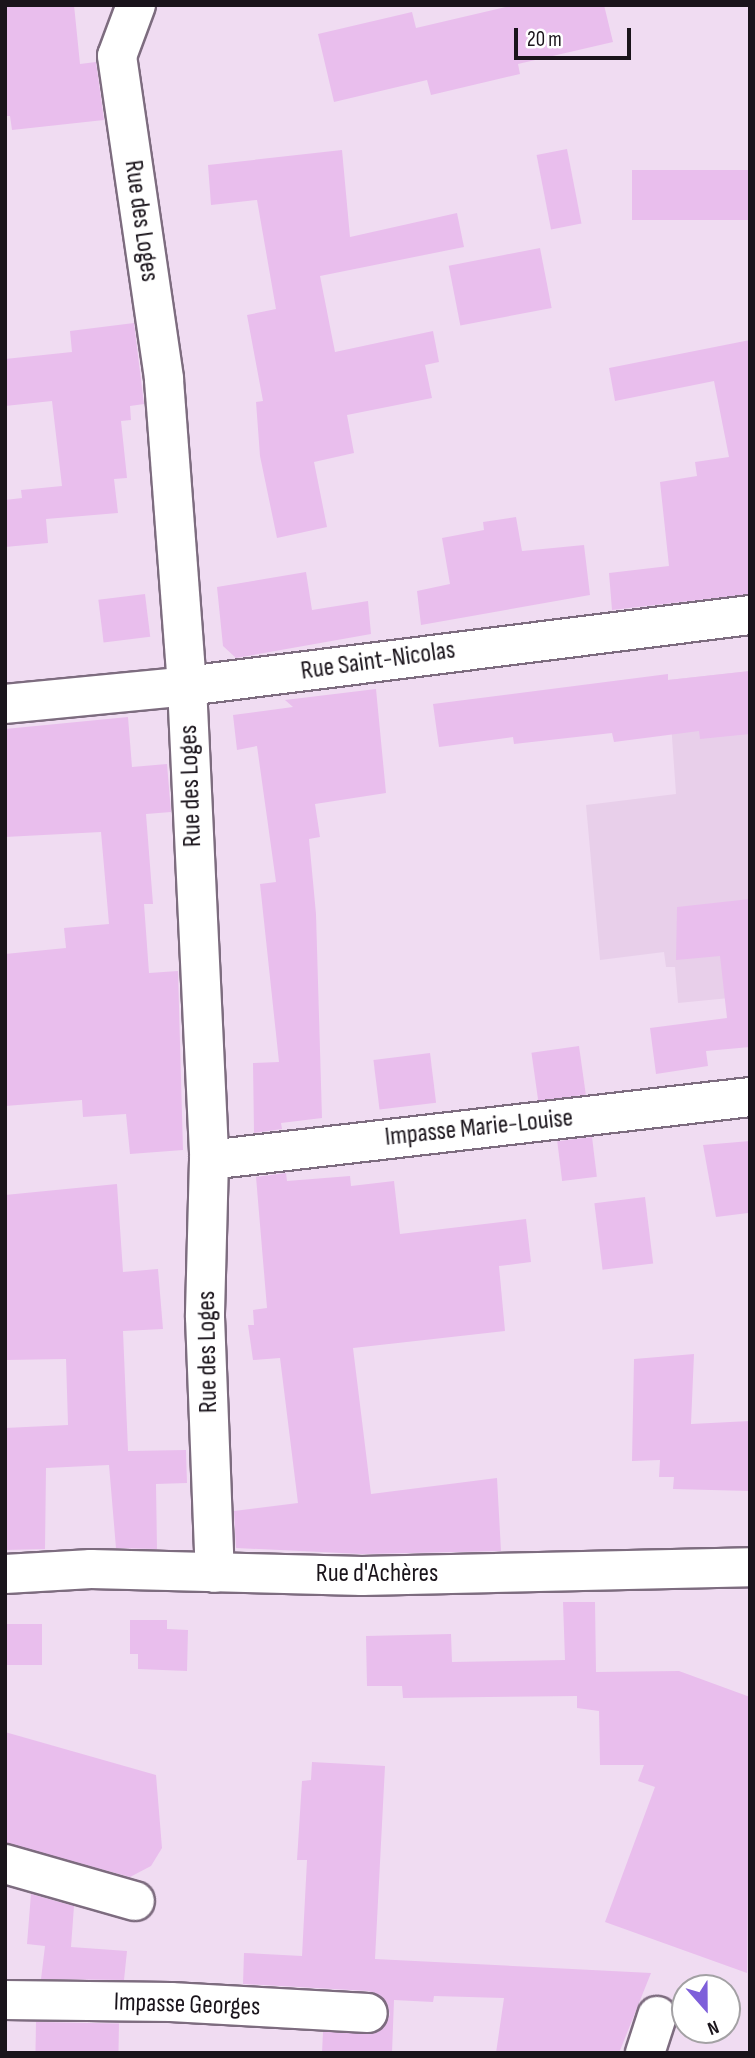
<!DOCTYPE html>
<meta charset="utf-8">
<style>
body{margin:0}
#map{position:relative;width:755px;height:2058px;overflow:hidden;background:#f0dcf2;font-family:"Sofia Sans Condensed",sans-serif}
div>[style]{position:absolute}
[style*='--x']{left:calc(var(--x)*1px);top:calc(var(--y)*1px);width:calc(var(--w)*1px);rotate:calc(var(--a)*1deg)}
.built>*{inset:0;background:#e8cfea}
.building>*{inset:0;background:#e9beed;transform-origin:0 0}
.roads{filter:drop-shadow(2px 0 #7d6c7f) drop-shadow(-2px 0 #7d6c7f) drop-shadow(0 2px #7d6c7f) drop-shadow(0 -2px #7d6c7f)}
.minor>*{height:38px;margin:-19px;padding:0 19px;transform-origin:19px;border-radius:19px;background:#fff}
span{translate:-50% -50%;white-space:nowrap;text-align:center;line-height:1.15;-webkit-text-stroke:7px #fff;paint-order:stroke}
.street-label{font-size:26px;color:#1a141b}
.frame{position:absolute;inset:0;border:7px solid #1a141b;pointer-events:none}
.north{position:absolute;left:671px;top:1974px;width:70px;height:70px;box-sizing:border-box;background:#fff;border:2px solid #a3a1a4;border-radius:50%;rotate:159deg;font-size:19px;font-weight:700;line-height:28px;text-align:center;color:#1a141b}
.north::after{content:'';display:block;margin:auto;width:24px;height:32px;background:#7e5fda;clip-path:polygon(50% 0,100% 100%,50% 72%,0 100%)}
.scale{position:absolute;left:514px;top:28px;width:117px;height:32px;box-sizing:border-box;border:4px solid #1a141b;border-top:0;padding-left:9px;font-size:21px;line-height:24px;white-space:nowrap;color:#1a141b;-webkit-text-stroke:5px #fff;paint-order:stroke}
</style>
<div id="map">
<div class="built">
<div style="clip-path:polygon(750px 671px,750px 996px,678px 1003px,675px 967px,666px 967px,664px 952px,600px 960px,586px 805px,676px 794px,668px 680px)"></div>
</div>
<div class="building">
<div style="clip-path:polygon(5px 5px,74px 5px,80px 64px,96px 62px,104px 120px,12px 130px,10px 116px,5px 116px)"></div>
<div style="clip-path:polygon(514px 5px,604px 5px,613px 42px,518px 64px,520px 74px,431px 95px,427px 80px,334px 102px,318px 34px,412px 12px,416px 28px)"></div>
<div style="left:567px;top:149px;width:76px;height:31px;rotate:79deg"></div>
<div style="clip-path:polygon(342px 150px,350px 237px,457px 213px,464px 247px,320px 276px,335px 352px,433px 331px,439px 362px,425px 365px,432px 398px,347px 415px,354px 453px,314px 462px,327px 527px,277px 538px,260px 456px,256px 402px,263px 401px,247px 315px,276px 309px,257px 200px,211px 205px,208px 165px)"></div>
<div style="left:750px;top:170px;width:50px;height:118px;rotate:90deg"></div>
<div style="left:540px;top:248px;width:61px;height:93px;rotate:79deg"></div>
<div style="clip-path:polygon(134px 323px,144px 404px,130px 406px,131px 420px,121px 421px,127px 478px,114px 479px,118px 513px,46px 519px,48px 543px,5px 547px,5px 500px,22px 498px,21px 490px,62px 486px,52px 401px,5px 406px,5px 359px,72px 352px,70px 331px)"></div>
<div style="clip-path:polygon(750px 340px,750px 594px,612px 610px,609px 573px,669px 566px,660px 482px,697px 476px,695px 462px,729px 457px,714px 381px,615px 401px,609px 368px)"></div>
<div style="clip-path:polygon(516px 517px,522px 551px,584px 545px,590px 595px,421px 625px,417px 591px,450px 584px,442px 538px,484px 530px,483px 522px)"></div>
<div style="clip-path:polygon(306px 572px,312px 610px,368px 601px,371px 634px,236px 658px,223px 646px,217px 587px)"></div>
<div style="left:145px;top:594px;width:43px;height:47px;rotate:83deg"></div>
<div style="clip-path:polygon(750px 671px,750px 734px,700px 739px,699px 731px,614px 742px,612px 733px,514px 744px,513px 737px,439px 747px,433px 704px,668px 674px,668px 680px)"></div>
<div style="clip-path:polygon(376px 689px,386px 793px,315px 804px,320px 837px,309px 839px,316px 914px,322px 1118px,281px 1123px,282px 1129px,254px 1133px,253px 1063px,279px 1062px,260px 884px,276px 882px,257px 746px,237px 750px,233px 715px,293px 707px,285px 700px)"></div>
<div style="clip-path:polygon(128px 717px,132px 767px,167px 764px,171px 812px,146px 814px,153px 904px,144px 904px,149px 973px,178px 971px,183px 1150px,130px 1154px,126px 1114px,83px 1117px,82px 1100px,5px 1106px,5px 954px,66px 948px,64px 928px,109px 924px,101px 832px,5px 837px,5px 729px)"></div>
<div style="clip-path:polygon(750px 899px,750px 1047px,706px 1051px,708px 1066px,656px 1074px,650px 1028px,727px 1018px,720px 956px,676px 960px,677px 907px)"></div>
<div style="left:579px;top:1046px;width:49px;height:48px;rotate:82deg"></div>
<div style="left:430px;top:1053px;width:50px;height:57px;rotate:83deg"></div>
<div style="left:592px;top:1137px;width:40px;height:35px;rotate:83deg"></div>
<div style="clip-path:polygon(750px 1141px,748px 1213px,716px 1217px,703px 1145px)"></div>
<div style="clip-path:polygon(286px 1173px,287px 1181px,350px 1176px,351px 1186px,394px 1181px,400px 1234px,526px 1219px,531px 1262px,499px 1266px,505px 1331px,353px 1348px,371px 1494px,497px 1478px,501px 1551px,362px 1554px,236px 1548px,234px 1511px,298px 1503px,280px 1358px,253px 1360px,248px 1325px,254px 1325px,253px 1310px,267px 1308px,256px 1177px)"></div>
<div style="clip-path:polygon(117px 1184px,123px 1272px,158px 1269px,163px 1329px,123px 1331px,128px 1451px,186px 1450px,187px 1483px,156px 1484px,157px 1549px,116px 1548px,109px 1465px,46px 1468px,45px 1549px,5px 1550px,5px 1428px,68px 1425px,66px 1359px,5px 1360px,5px 1195px)"></div>
<div style="left:645px;top:1197px;width:67px;height:51px;rotate:83deg"></div>
<div style="clip-path:polygon(694px 1354px,691px 1424px,750px 1421px,750px 1491px,673px 1489px,674px 1477px,659px 1477px,660px 1460px,632px 1461px,634px 1359px)"></div>
<div style="clip-path:polygon(563px 1602px,595px 1602px,596px 1672px,679px 1671px,750px 1697px,747px 1973px,605px 1922px,655px 1787px,638px 1781px,644px 1765px,600px 1765px,599px 1711px,577px 1708px,577px 1696px,403px 1698px,402px 1686px,367px 1686px,366px 1636px,451px 1634px,452px 1662px,565px 1660px)"></div>
<div style="clip-path:polygon(130px 1620px,167px 1620px,167px 1629px,188px 1630px,187px 1671px,138px 1669px,138px 1654px,130px 1654px)"></div>
<div style="left:5px;top:1624px;width:37px;height:41px"></div>
<div style="clip-path:polygon(5px 1732px,156px 1775px,162px 1848px,151px 1866px,130px 1877px,5px 1843px)"></div>
<div style="clip-path:polygon(312px 1762px,385px 1766px,375px 1959px,651px 1973px,619px 2053px,496px 2053px,504px 1998px,434px 1996px,433px 2002px,394px 2000px,392px 2053px,322px 2053px,323px 2032px,378px 2032px,390px 2015px,387px 2003px,369px 1991px,243px 1984px,244px 1953px,302px 1956px,307px 1860px,297px 1860px,302px 1781px,311px 1780px)"></div>
<div style="clip-path:polygon(31px 1894px,74px 1906px,71px 1947px,127px 1951px,124px 1980px,41px 1979px,45px 1946px,27px 1944px)"></div>
<div style="left:36px;top:2022px;width:83px;height:31px;rotate:1deg"></div>
</div>
<div class="roads">
<div class="minor">
<div style="--x:136;--y:5;--w:54;--a:110.4"></div>
<div style="--x:117;--y:56;--w:327;--a:81.7"></div>
<div style="--x:164;--y:380;--w:307;--a:85.7"></div>
<div style="--x:187;--y:686;--w:475;--a:87.3"></div>
<div style="--x:209;--y:1160;--w:157;--a:91.5"></div>
<div style="--x:205;--y:1317;--w:256;--a:87.8"></div>
<div style="--x:5;--y:704;--w:183;--a:-5.6"></div>
<div style="--x:187;--y:686;--w:567;--a:-7.19"></div>
<div style="--x:209;--y:1160;--w:545;--a:-6.64"></div>
<div style="--x:5;--y:1574;--w:86;--a:-3.3"></div>
<div style="--x:91;--y:1569;--w:271;--a:1.5"></div>
<div style="--x:362;--y:1576;--w:388;--a:-1.3"></div>
<div style="--x:5;--y:1864;--w:135;--a:15.9"></div>
<div style="--x:5;--y:2000;--w:166;--a:0.7"></div>
<div style="--x:171;--y:2002;--w:197;--a:3.2"></div>
<div style="--x:645;--y:2053;--w:39;--a:-72"></div>
</div>
</div>
<div class="street-label">
<span style="left:141px;top:221px;rotate:82deg">Rue des Loges</span>
<span style="left:378px;top:661px;rotate:-8deg">Rue Saint-Nicolas</span>
<span style="left:191px;top:786px;rotate:-92deg">Rue des Loges</span>
<span style="left:479px;top:1128px;rotate:-6deg">Impasse Marie-Louise</span>
<span style="left:208px;top:1352px;rotate:-91deg">Rue des Loges</span>
<span style="left:377px;top:1574px">Rue d'Achères</span>
<span style="left:187px;top:2005px;rotate:2deg">Impasse Georges</span>
</div>
<div class="frame"></div>
<div class="north">N</div>
<div class="scale">20 m</div>
</div>
